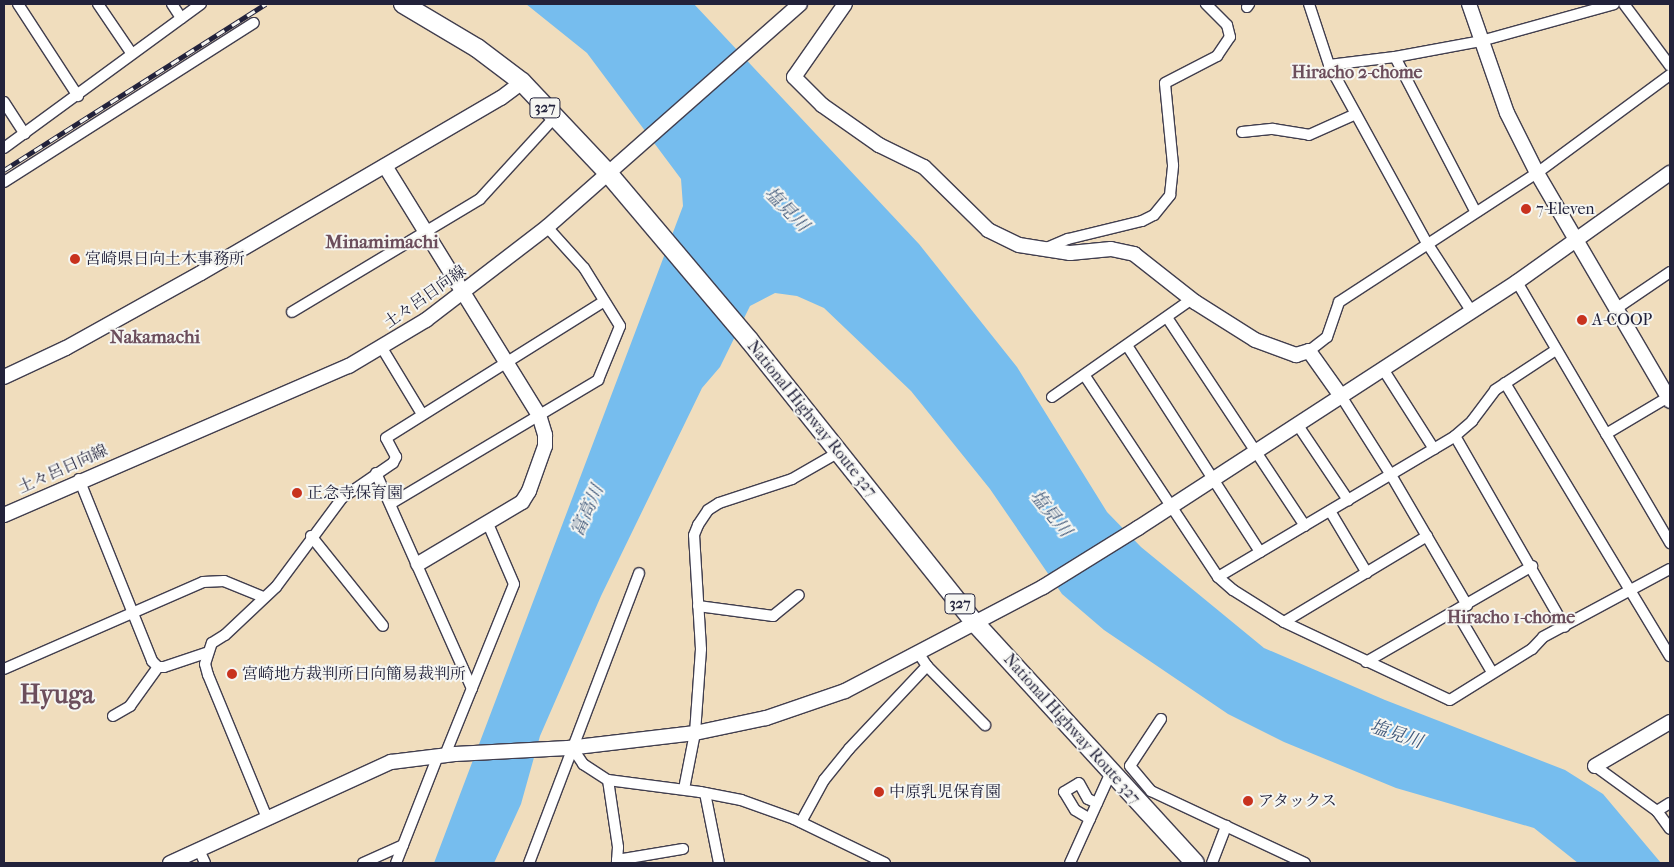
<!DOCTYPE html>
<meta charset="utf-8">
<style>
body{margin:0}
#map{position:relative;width:1674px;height:867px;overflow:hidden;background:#f0ddbd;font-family:"IM FELL French Canon","Noto Serif JP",serif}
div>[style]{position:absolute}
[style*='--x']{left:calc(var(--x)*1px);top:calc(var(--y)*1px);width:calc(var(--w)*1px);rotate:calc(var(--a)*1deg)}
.water>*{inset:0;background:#76bdee}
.roads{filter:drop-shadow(1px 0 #413e4e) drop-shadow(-1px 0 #413e4e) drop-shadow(0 1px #413e4e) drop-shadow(0 -1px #413e4e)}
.street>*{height:10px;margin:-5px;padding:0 5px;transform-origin:5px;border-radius:5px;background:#fff}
.secondary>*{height:14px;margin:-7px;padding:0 7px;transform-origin:7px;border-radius:7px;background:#fff}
.highway>*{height:18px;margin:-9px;padding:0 9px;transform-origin:9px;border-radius:9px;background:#fff}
.rail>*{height:5px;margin-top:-2.5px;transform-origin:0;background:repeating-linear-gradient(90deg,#f6f6f2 0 9px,#22223b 0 18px);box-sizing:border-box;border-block:1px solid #22223b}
.dots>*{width:14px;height:14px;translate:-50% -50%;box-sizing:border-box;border:2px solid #f6f6f2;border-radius:50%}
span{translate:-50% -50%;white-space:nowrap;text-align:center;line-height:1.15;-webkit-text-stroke:4px #f6f6f2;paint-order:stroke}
.shield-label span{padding:1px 4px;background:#f6f6f2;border:1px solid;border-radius:4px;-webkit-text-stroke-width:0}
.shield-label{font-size:15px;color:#22223b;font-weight:700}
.poi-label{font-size:16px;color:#22223b}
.left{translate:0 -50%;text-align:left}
.street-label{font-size:16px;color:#22223b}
.neighbourhood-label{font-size:18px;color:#6c4e5c;font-weight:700}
.water-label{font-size:18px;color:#3f587a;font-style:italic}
.quarter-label{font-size:19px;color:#6c4e5c;font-weight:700}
.town-label{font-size:26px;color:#6c4e5c;font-weight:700}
.frame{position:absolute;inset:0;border:5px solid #22223b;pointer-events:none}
</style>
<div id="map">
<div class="water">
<div style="clip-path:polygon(526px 4px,694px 4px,919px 244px,1017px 367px,1107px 512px,1141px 547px,1264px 648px,1385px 700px,1565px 770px,1603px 794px,1661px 863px,1578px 863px,1534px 828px,1396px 788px,1284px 742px,1228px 714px,1104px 630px,1062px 594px,990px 489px,911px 391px,824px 308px,797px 296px,775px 293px,750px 306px,720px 367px,702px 388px,601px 596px,540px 736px,521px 804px,494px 863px,434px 863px,683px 206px,681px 179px,587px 53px)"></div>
</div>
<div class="roads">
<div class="street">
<div style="--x:18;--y:4;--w:110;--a:56.9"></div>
<div style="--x:98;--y:4;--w:60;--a:55.8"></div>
<div style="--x:172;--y:4;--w:17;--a:57"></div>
<div style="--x:1309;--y:4;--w:64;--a:71.8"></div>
<div style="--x:1329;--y:65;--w:203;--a:61.2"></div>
<div style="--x:1427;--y:243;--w:82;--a:56.9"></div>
<div style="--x:1624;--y:4;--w:77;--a:53.4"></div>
<div style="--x:1247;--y:7;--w:4;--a:-56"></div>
<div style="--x:1395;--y:57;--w:174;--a:62.5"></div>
<div style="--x:1329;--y:65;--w:66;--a:-6.9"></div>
<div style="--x:1395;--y:57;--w:87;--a:-10.5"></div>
<div style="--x:1481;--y:41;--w:138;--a:-15.5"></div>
<div style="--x:4;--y:102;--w:38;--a:57"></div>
<div style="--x:1242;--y:132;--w:31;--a:-6"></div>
<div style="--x:1273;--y:129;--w:36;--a:9"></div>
<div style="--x:1309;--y:135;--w:51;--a:-24.1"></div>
<div style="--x:4;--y:148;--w:244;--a:-36.2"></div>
<div style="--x:4;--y:182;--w:296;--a:-32.5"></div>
<div style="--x:1044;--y:249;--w:26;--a:-23"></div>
<div style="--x:1068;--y:239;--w:76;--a:-13.7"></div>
<div style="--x:1142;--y:221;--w:13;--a:-27"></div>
<div style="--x:1154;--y:215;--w:26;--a:-51"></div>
<div style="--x:1170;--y:195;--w:30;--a:-84"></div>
<div style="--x:1173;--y:165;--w:82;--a:-95.6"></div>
<div style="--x:1165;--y:83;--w:59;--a:-27.4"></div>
<div style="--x:1217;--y:56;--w:23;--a:-56"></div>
<div style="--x:1230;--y:37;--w:12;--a:-104"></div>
<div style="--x:1227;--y:25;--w:30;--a:-135"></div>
<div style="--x:1517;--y:282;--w:303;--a:59.6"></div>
<div style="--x:1617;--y:308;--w:64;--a:-34.2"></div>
<div style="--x:292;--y:312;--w:219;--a:-31"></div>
<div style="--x:480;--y:199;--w:110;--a:-47.6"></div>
<div style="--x:1168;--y:319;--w:248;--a:56.5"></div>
<div style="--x:1128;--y:347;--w:244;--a:57.2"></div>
<div style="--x:382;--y:348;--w:77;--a:58.8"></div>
<div style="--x:1309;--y:351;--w:23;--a:-38"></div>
<div style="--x:1327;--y:337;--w:37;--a:-71"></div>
<div style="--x:1339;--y:302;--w:236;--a:-33.1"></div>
<div style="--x:1537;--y:173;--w:165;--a:-36.4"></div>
<div style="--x:1383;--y:369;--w:95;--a:57.5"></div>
<div style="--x:1085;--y:376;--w:241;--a:56.5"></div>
<div style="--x:1218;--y:577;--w:20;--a:41"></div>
<div style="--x:1233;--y:590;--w:60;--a:32.1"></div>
<div style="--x:1284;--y:622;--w:183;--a:25.2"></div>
<div style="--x:1450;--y:700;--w:97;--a:-31.9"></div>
<div style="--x:1532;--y:649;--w:16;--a:-47"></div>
<div style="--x:1543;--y:637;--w:144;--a:-28.2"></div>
<div style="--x:1505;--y:383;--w:319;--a:58.9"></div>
<div style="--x:1341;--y:396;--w:93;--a:57.7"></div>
<div style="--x:1391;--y:475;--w:151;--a:59.7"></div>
<div style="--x:1052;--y:397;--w:171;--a:-35"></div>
<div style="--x:1297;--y:424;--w:92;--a:56.1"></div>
<div style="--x:1606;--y:434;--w:74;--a:-30.7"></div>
<div style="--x:1455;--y:436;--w:220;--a:60.1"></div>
<div style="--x:376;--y:473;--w:236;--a:66"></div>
<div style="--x:79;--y:479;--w:196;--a:68.1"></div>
<div style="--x:152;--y:661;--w:8;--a:45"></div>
<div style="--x:158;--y:667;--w:6;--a:0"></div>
<div style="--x:164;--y:667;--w:44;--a:-18.4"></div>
<div style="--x:392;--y:503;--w:240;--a:-30.8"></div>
<div style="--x:598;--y:380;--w:58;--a:-67.8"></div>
<div style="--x:620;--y:326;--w:68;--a:-121.8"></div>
<div style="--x:584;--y:268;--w:55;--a:-132.1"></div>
<div style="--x:1330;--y:511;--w:72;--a:59.2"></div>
<div style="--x:311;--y:536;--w:115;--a:51.3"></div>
<div style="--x:1218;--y:577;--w:276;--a:-30.7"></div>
<div style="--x:1455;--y:436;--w:23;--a:-41"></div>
<div style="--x:1472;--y:421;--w:39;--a:-53"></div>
<div style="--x:1495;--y:390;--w:73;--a:-33.3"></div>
<div style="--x:698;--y:606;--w:76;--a:7.6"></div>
<div style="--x:773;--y:616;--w:33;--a:-39"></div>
<div style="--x:1456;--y:611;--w:71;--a:59.5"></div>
<div style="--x:1284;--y:622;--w:167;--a:-31"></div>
<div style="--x:1366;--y:662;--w:192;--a:-30"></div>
<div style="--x:927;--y:666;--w:83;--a:45.5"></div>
<div style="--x:4;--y:669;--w:217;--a:-23.6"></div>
<div style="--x:203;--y:582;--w:21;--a:-3"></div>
<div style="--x:224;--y:581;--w:42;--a:22.3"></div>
<div style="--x:113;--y:716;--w:20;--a:-30"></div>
<div style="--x:130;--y:706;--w:48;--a:-54.3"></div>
<div style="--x:1161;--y:719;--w:56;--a:123.4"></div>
<div style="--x:1130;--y:766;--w:33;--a:50"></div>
<div style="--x:1151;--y:791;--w:170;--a:25.1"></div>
<div style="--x:571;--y:746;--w:22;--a:56"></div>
<div style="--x:583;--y:764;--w:30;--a:33"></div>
<div style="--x:608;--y:780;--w:93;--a:7.4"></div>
<div style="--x:700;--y:792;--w:42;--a:11"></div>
<div style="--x:741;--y:800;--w:56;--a:19.7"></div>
<div style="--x:794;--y:819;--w:101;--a:25.8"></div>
<div style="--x:445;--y:755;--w:184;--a:-68"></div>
<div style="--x:514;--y:584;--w:65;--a:-113.4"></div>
<div style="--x:1595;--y:766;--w:77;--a:36"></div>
<div style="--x:1657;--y:811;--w:22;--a:54"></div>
<div style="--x:608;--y:780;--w:68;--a:81.5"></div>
<div style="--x:618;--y:847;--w:16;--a:94"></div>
<div style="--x:684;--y:789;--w:57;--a:-78.9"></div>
<div style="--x:695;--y:733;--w:84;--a:-85.9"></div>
<div style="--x:701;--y:649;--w:114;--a:-93.5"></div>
<div style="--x:694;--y:535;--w:11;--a:-68"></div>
<div style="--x:698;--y:525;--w:18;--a:-56"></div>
<div style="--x:708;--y:510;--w:13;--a:-32"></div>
<div style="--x:719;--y:503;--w:77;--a:-18.2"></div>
<div style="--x:792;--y:479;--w:54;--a:-29.9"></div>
<div style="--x:705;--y:793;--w:71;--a:78.7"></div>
<div style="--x:1657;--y:811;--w:15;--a:-32"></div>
<div style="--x:267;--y:818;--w:155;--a:-112.4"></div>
<div style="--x:208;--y:675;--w:11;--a:-105"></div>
<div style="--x:205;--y:664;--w:22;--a:-72"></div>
<div style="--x:212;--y:643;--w:15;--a:-32"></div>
<div style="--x:225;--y:635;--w:70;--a:-43.3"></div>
<div style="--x:276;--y:587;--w:111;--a:-53.4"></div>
<div style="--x:342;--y:498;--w:62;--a:-34.5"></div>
<div style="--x:393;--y:463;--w:7;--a:-63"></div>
<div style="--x:396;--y:457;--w:21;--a:-118"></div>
<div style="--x:386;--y:438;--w:257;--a:-32.1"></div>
<div style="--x:1090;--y:819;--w:17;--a:-149"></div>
<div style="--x:1075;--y:810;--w:21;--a:-121"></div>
<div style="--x:1064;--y:792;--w:17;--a:-31"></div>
<div style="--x:1079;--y:783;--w:18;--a:61"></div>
<div style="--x:1088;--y:799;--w:10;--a:24"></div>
<div style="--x:801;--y:822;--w:48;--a:-61.3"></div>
<div style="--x:824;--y:780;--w:40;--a:-51"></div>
<div style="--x:849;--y:749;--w:114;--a:-46.8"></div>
<div style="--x:927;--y:666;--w:14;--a:-124"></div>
<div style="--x:199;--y:850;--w:14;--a:65"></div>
<div style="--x:617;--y:860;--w:67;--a:-9.5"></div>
<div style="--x:363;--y:863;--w:44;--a:-24.2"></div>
<div style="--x:396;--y:863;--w:115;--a:-68.6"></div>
<div style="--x:529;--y:863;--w:310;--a:-69.2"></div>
<div style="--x:1070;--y:863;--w:100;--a:-65.7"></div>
<div style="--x:1212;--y:863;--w:40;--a:-69"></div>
</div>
<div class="secondary">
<div style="--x:845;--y:4;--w:89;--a:124.9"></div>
<div style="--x:794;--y:77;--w:40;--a:45"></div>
<div style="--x:822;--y:105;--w:70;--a:35.1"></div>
<div style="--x:879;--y:145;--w:50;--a:26.1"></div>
<div style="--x:924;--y:167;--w:90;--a:44.5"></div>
<div style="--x:988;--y:230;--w:34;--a:26"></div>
<div style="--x:1019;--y:245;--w:52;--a:8.9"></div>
<div style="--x:1070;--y:253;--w:41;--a:-5.6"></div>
<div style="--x:1111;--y:249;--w:24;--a:12"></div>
<div style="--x:1134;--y:254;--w:78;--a:38.2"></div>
<div style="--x:1195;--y:302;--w:71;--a:32.3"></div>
<div style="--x:1255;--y:340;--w:44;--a:20.1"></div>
<div style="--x:1296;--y:355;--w:14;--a:-17"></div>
<div style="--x:1309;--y:351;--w:55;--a:54.6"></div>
<div style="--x:1469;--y:4;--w:115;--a:70.8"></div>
<div style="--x:1507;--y:113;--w:67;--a:63.4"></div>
<div style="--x:1537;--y:173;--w:264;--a:59.7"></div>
<div style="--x:385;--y:166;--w:293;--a:58.3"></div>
<div style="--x:539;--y:415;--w:21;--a:73"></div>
<div style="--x:545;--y:435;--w:11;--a:90"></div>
<div style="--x:545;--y:446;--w:48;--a:109.6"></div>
<div style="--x:529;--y:491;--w:13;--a:122"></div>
<div style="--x:522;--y:502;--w:121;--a:149.2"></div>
<div style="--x:4;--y:377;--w:68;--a:-25.1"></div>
<div style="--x:66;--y:348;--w:154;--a:-29.1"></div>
<div style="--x:201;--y:273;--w:347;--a:-30.3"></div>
<div style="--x:501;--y:98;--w:26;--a:-37"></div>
<div style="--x:4;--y:515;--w:376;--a:-23.4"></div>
<div style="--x:349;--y:366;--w:90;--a:-30.9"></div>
<div style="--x:426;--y:320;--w:153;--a:-37.5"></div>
<div style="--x:547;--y:227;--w:337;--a:-41.4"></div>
<div style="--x:1595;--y:766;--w:87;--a:-30.4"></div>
<div style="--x:170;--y:863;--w:243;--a:-24.6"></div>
<div style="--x:391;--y:762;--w:64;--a:-7.1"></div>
<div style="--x:455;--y:754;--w:113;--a:-3"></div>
<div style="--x:568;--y:748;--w:128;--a:-6.7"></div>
<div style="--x:695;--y:733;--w:73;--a:-11.9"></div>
<div style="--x:766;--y:718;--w:83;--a:-18.9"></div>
<div style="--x:845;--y:691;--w:224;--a:-27.7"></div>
<div style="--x:1043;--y:587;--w:112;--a:-31.8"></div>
<div style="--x:1138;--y:528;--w:452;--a:-33"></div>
<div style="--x:1517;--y:282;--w:188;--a:-35.5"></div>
</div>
<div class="highway">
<div style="--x:403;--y:4;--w:86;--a:30.7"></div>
<div style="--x:477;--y:48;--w:56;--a:37.1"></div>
<div style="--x:522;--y:82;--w:125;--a:46.6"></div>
<div style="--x:608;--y:173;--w:219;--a:49.8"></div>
<div style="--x:749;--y:340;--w:364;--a:51.4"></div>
<div style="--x:976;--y:624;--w:324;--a:47.5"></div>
</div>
</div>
<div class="rail">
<div style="--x:4;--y:170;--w:310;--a:-32.4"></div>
</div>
<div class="dots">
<div style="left:1526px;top:209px;background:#c8321e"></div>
<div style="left:75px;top:259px;background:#c8321e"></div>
<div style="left:1582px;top:320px;background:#c8321e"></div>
<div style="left:297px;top:493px;background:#c8321e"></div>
<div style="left:232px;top:674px;background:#c8321e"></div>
<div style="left:879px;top:792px;background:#c8321e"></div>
<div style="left:1248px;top:801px;background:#c8321e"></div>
</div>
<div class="shield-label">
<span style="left:545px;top:108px">327</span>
<span style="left:960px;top:604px">327</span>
</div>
<div class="poi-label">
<span class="left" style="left:1536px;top:209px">7-Eleven</span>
<span class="left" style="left:85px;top:259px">宮崎県日向土木事務所</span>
<span class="left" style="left:1592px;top:320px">A-COOP</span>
<span class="left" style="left:307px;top:493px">正念寺保育園</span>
<span class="left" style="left:242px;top:674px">宮崎地方裁判所日向簡易裁判所</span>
<span class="left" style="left:889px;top:792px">中原乳児保育園</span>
<span class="left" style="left:1258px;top:801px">アタックス</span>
</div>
<div class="street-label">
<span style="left:425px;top:297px;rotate:-35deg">土々呂日向線</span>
<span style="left:812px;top:419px;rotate:51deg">National Highway Route 327</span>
<span style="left:63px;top:469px;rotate:-24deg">土々呂日向線</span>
<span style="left:1072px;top:729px;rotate:48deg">National Highway Route 327</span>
</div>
<div class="neighbourhood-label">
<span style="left:1357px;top:73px">Hiracho 2-chome</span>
<span style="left:1511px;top:618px">Hiracho 1-chome</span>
</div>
<div class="water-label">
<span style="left:786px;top:210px;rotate:45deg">塩見川</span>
<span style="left:588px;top:511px;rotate:-66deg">富高川</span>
<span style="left:1050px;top:514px;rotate:51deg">塩見川</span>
<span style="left:1396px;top:735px;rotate:18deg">塩見川</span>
</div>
<div class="quarter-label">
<span style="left:382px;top:243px">Minamimachi</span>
<span style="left:155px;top:338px">Nakamachi</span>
</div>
<div class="town-label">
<span style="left:57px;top:695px">Hyuga</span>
</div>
<div class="frame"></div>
</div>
